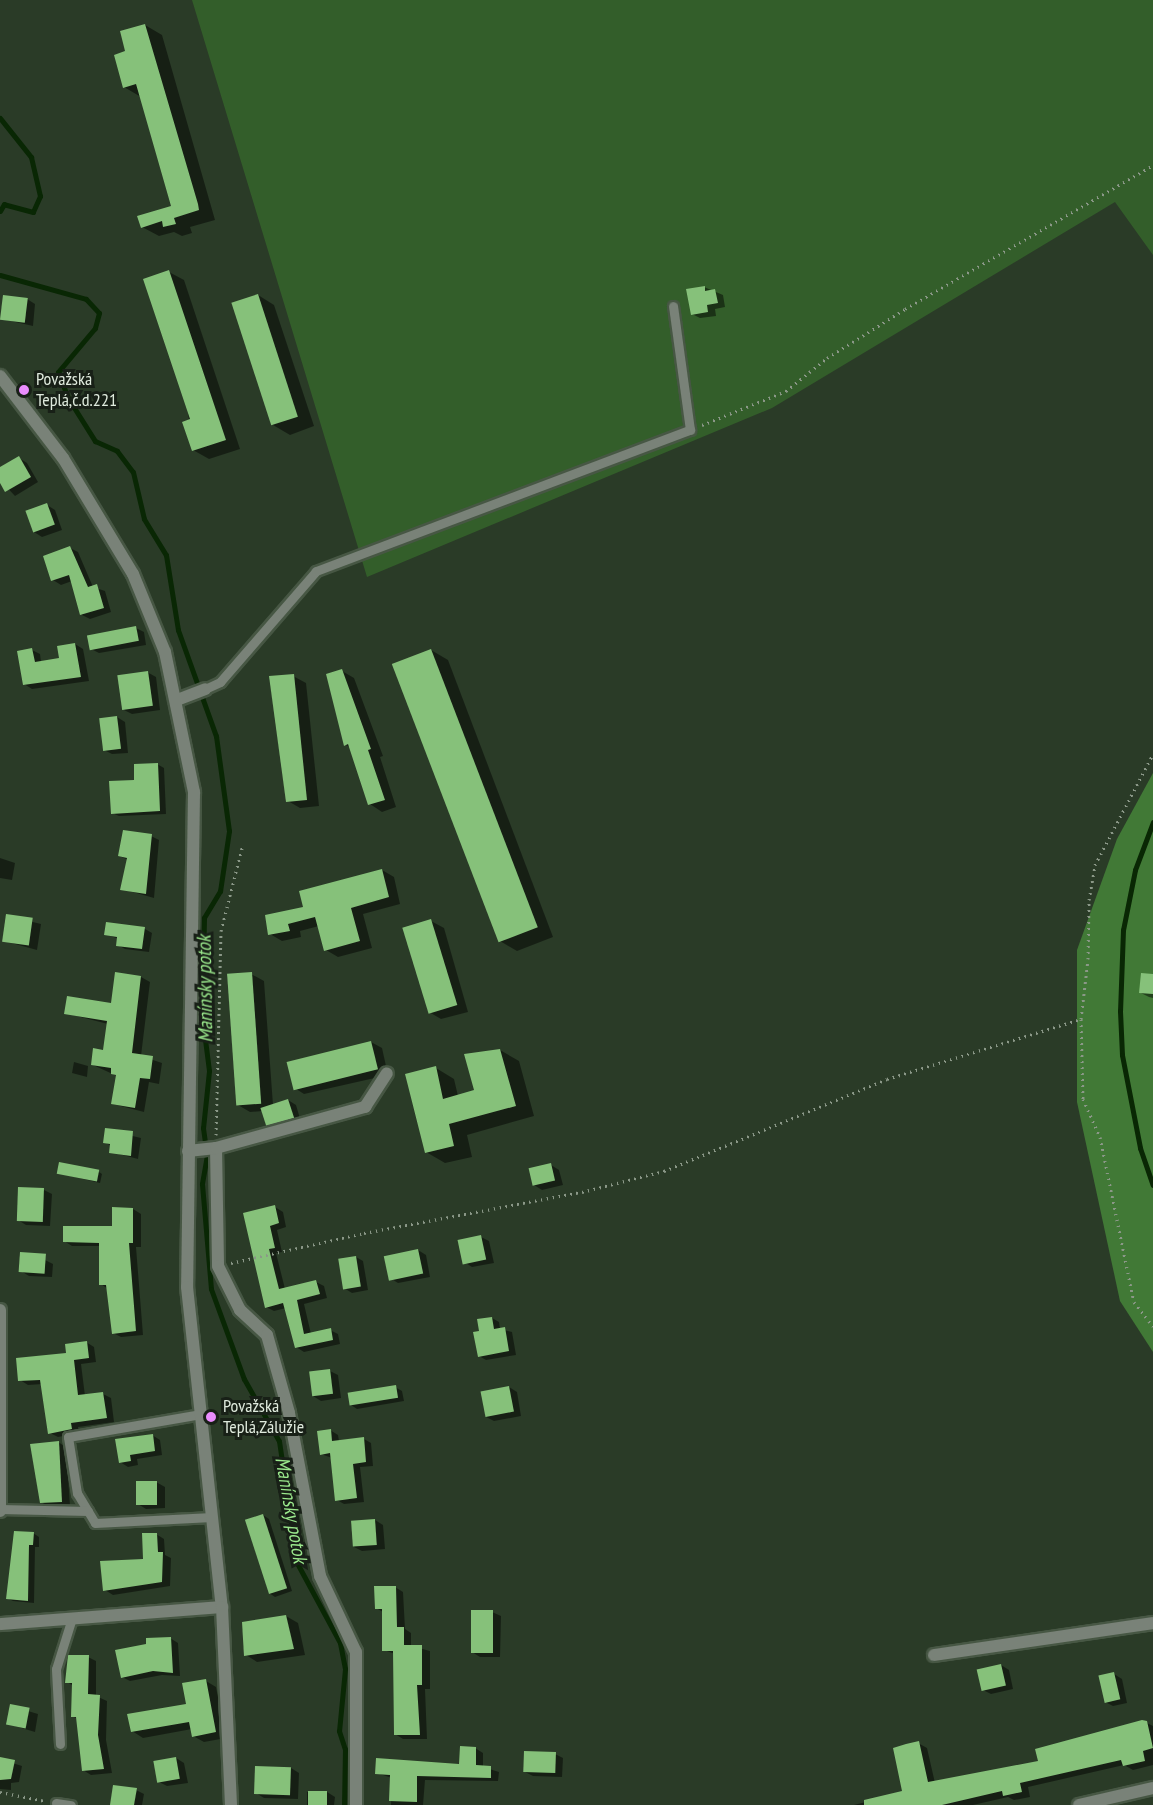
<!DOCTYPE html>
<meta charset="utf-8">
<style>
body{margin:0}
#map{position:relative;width:1153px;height:1805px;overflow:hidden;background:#2a3b27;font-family:"PT Sans Narrow",sans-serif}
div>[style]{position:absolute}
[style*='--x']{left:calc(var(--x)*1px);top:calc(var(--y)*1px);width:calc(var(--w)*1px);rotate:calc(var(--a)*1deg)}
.green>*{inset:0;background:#335e2a}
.forest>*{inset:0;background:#417936}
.shadow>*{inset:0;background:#0007}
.stream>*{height:5px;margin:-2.5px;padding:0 2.5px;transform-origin:2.5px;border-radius:2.5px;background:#092704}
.building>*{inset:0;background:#86c17a;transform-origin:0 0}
.path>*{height:3px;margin-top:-1.5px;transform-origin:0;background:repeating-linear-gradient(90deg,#8b9888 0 1.5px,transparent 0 6px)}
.roads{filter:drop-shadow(2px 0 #475744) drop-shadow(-2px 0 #475744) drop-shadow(0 2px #475744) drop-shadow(0 -2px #475744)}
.service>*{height:9px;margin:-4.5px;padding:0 4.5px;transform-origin:4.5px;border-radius:4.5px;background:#798278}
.minor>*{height:12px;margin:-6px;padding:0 6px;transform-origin:6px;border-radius:6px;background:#798278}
.tertiary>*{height:12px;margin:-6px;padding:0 6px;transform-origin:6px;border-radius:6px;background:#798278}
.dots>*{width:16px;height:16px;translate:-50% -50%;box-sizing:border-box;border:3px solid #182017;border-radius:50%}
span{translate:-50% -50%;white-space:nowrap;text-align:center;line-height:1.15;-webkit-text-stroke:6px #182017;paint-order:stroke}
.poi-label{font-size:18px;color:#dfeadd}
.left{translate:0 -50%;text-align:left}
.water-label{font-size:20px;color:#9be98d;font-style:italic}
</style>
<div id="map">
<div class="green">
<div style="clip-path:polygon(192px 0,1153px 0,1153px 255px,1115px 202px,772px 408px,367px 577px)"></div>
</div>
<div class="forest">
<div style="clip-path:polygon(1153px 773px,1153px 1352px,1120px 1301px,1077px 1102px,1077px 950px,1117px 839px)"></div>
</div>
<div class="shadow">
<div style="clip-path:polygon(145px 25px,162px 35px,215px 220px,190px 227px,192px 233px,182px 236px,174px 232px,159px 236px,142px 227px,172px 207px,141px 97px,124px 87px,127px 52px)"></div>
<div style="clip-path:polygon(169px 272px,184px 280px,240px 449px,209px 459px,193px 450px)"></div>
<div style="clip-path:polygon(704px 287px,723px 295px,725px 307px,715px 309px,716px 316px,700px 318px,692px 314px)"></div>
<div style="clip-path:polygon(258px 295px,274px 305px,314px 426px,290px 435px,273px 425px)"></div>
<div style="clip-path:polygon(27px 299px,35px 304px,33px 326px,2px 319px)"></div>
<div style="clip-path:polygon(19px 458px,27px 463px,38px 482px,15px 496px,0 480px,0 469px)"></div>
<div style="clip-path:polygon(47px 505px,55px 510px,62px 530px,42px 537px,34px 532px)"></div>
<div style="clip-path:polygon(70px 548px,78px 552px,93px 587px,105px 591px,111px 612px,90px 619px,82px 615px,72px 581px,61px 585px,53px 580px)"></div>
<div style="clip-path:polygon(136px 628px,144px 632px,146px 645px,99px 653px,91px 649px)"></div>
<div style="clip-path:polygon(75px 644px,83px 649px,89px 681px,32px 689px,24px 684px,32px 650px,40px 654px,41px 662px,61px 659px)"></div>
<div style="clip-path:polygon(431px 650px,448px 660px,553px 937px,517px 951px,500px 941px)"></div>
<div style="clip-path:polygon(342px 671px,354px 678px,383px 756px,380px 757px,396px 807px,382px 812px,370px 804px,351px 748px,346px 745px)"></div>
<div style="clip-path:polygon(147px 672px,156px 677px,160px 710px,132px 714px,124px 710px)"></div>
<div style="clip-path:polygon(293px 676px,306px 683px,319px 806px,300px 808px,288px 801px)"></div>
<div style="clip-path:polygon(117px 717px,125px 722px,128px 753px,112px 754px,104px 750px)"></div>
<div style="clip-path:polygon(157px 764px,164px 768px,166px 814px,119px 816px,112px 813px,136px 781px)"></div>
<div style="clip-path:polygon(151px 836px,159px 840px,154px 898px,122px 889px,128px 860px,120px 856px)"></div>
<div style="clip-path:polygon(0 858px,15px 863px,12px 880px,0 878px)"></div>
<div style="clip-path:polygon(382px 870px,394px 877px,400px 904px,363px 914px,372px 948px,338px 957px,326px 950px,319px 926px,300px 931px,301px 937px,282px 941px,270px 934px,305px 908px)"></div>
<div style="clip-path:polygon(8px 916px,41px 924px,37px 950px,4px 941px)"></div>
<div style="clip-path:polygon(431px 921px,444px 928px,468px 1012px,441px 1019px,429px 1012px)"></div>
<div style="clip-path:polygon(145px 929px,152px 933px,149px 952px,125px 949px,118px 945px,119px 939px,105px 934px)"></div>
<div style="clip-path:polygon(251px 974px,264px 981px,273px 1105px,288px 1100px,296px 1105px,301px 1122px,275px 1130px,267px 1125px,263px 1111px,250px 1112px,238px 1105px)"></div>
<div style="clip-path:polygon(1153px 976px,1153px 998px,1149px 997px,1141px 993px)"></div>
<div style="clip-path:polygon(141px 977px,150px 982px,141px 1056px,162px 1063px,159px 1084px,149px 1082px,144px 1112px,113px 1104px,117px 1076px,93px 1065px,104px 1051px,108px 1024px,65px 1013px,112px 1005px)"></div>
<div style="clip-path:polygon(371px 1042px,382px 1048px,388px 1075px,304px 1094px,293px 1087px)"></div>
<div style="clip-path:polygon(500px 1050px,519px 1061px,534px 1116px,467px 1135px,472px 1157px,445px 1163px,426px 1152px,436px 1068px,454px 1079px,458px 1096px,476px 1091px)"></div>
<div style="clip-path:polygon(74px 1062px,88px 1066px,87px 1077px,72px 1073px)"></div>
<div style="clip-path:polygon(107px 1130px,141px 1138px,138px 1159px,111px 1152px,111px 1146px,105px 1142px)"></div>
<div style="clip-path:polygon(551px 1165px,559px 1170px,563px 1185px,542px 1190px,534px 1185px)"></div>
<div style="clip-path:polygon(99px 1172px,102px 1174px,100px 1183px,58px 1173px)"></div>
<div style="clip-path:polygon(44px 1190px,52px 1194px,50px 1226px,26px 1225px,18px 1220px)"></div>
<div style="clip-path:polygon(275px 1207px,283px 1212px,286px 1227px,277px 1230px,282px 1252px,276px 1253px,285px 1289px,316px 1282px,324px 1286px,327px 1298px,304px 1304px,311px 1334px,330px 1330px,338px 1334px,340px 1344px,304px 1352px,296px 1347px,286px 1308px,274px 1311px,266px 1307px,245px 1215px)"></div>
<div style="clip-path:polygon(133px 1209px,141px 1214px,141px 1247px,136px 1247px,143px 1335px,121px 1337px,113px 1333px,108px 1289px,101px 1284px,100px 1246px,72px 1246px,64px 1241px,113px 1227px)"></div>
<div style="clip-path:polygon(481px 1237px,489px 1241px,494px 1263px,472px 1267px,464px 1262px)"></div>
<div style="clip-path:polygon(418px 1250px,426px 1255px,430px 1277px,398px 1283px,390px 1278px)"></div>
<div style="clip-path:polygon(356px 1257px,363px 1261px,368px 1290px,352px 1293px,344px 1288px)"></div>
<div style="clip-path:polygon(45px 1260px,53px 1264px,52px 1277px,29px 1276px,21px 1271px)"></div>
<div style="clip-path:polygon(492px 1318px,499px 1322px,500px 1329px,512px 1332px,516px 1355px,486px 1360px,479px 1356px,481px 1333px)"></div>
<div style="clip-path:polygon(86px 1342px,94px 1347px,96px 1362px,81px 1364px,85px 1396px,103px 1394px,111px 1398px,114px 1422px,78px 1427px,79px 1433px,58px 1437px,50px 1433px,43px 1384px,28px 1385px,20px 1380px)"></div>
<div style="clip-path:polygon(330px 1371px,338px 1375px,341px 1398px,321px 1401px,313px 1396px)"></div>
<div style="clip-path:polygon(395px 1387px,402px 1391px,404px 1401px,357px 1409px,351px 1405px)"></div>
<div style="clip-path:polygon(509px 1387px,517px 1392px,521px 1416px,494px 1421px,486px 1417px)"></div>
<div style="clip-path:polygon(330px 1430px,338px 1435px,339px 1441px,364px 1439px,371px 1443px,373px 1466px,360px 1467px,364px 1502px,344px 1504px,337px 1500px,332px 1458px,321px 1454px)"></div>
<div style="clip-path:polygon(152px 1435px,160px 1440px,162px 1455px,137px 1459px,138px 1465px,128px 1467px,120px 1462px)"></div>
<div style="clip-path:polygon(58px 1442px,66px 1447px,70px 1506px,50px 1507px,41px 1502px)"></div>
<div style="clip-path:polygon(156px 1482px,165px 1487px,165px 1508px,146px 1509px,138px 1504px)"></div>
<div style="clip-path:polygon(263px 1515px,269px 1519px,292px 1591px,275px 1597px,269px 1593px)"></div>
<div style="clip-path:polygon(375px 1520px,383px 1525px,385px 1549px,362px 1551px,354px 1547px)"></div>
<div style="clip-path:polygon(33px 1533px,39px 1537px,39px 1547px,35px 1547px,34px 1603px,13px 1601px,7px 1598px)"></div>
<div style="clip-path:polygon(156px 1534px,164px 1539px,165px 1555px,171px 1558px,170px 1586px,113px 1595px,105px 1590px,145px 1561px)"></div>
<div style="clip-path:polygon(395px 1587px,403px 1592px,405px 1629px,411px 1633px,411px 1646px,430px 1651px,430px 1689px,425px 1689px,427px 1739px,403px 1739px,395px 1734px,395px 1654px,384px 1650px,383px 1612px,376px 1608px)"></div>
<div style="clip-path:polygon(492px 1612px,501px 1616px,500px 1657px,480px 1657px,472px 1652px)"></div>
<div style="clip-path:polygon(286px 1616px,298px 1623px,305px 1655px,257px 1662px,246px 1655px)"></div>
<div style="clip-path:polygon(170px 1638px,178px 1643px,180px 1676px,162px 1675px,130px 1681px,122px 1677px)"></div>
<div style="clip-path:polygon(88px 1657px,96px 1661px,96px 1696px,107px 1701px,106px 1740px,112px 1773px,91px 1775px,83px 1770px,78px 1719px,72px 1716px,74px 1686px,67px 1682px)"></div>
<div style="clip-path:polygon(1001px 1665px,1009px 1670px,1013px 1689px,991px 1694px,983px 1690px)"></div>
<div style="clip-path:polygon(1114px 1674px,1122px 1679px,1127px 1703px,1113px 1706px,1105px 1702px)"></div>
<div style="clip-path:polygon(206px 1681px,216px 1687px,226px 1738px,204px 1742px,193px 1736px,192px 1729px,143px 1738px,132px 1731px,188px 1706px)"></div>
<div style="clip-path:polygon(11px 1706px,38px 1714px,35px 1732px,8px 1724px)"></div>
<div style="clip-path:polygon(1147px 1723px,1153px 1726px,1153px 1765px,1133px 1770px,1124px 1765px,1028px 1787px,1030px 1797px,1014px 1800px,1008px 1797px,973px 1805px,854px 1805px,904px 1792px,918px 1743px,927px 1748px,935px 1783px,1040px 1762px)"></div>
<div style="clip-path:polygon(475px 1748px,483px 1753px,483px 1767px,499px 1772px,498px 1781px,425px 1780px,423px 1805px,391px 1805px,392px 1778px,377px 1773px,461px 1766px)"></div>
<div style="clip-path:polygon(555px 1754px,563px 1758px,562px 1777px,533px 1776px,525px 1772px)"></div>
<div style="clip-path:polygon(176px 1758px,184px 1763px,188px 1783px,167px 1786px,159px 1782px)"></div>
<div style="clip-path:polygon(0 1759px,22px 1766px,19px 1782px,11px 1783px,11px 1790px,0 1789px)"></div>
<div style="clip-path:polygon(291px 1768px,299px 1773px,298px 1799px,264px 1798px,256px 1793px)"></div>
<div style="clip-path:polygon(136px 1790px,144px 1794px,142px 1805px,111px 1805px)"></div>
<div style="clip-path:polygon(307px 1792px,327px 1792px,335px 1797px,334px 1805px,307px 1805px)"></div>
</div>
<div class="stream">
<div style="--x:0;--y:118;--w:50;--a:51.5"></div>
<div style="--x:31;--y:157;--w:40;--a:77"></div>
<div style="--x:40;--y:196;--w:17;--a:114"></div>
<div style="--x:33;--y:212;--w:30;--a:-165"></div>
<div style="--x:4;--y:204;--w:8;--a:120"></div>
<div style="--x:0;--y:275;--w:89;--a:15.6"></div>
<div style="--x:86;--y:299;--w:19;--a:47"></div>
<div style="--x:99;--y:313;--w:16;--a:105"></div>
<div style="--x:95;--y:328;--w:57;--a:130.1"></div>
<div style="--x:58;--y:372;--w:28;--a:69"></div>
<div style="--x:68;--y:398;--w:51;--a:57.9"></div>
<div style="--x:95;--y:441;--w:24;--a:24"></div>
<div style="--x:117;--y:451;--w:26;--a:53"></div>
<div style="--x:133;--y:472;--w:48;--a:76.8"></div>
<div style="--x:144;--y:519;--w:42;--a:58.6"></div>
<div style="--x:166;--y:555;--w:76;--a:80.9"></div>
<div style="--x:178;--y:630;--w:113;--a:70.3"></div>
<div style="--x:216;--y:736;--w:96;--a:82.2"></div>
<div style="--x:229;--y:831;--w:61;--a:98.5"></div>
<div style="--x:220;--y:891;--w:31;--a:121"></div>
<div style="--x:204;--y:918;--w:98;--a:91.2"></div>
<div style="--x:202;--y:1016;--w:55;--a:82.7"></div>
<div style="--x:209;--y:1071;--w:57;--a:96"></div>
<div style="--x:203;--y:1128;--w:27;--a:82"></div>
<div style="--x:207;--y:1155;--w:29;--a:100"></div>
<div style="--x:202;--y:1184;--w:105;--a:85.1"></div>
<div style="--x:211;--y:1289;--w:96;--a:69.9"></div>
<div style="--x:244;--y:1379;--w:71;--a:60.6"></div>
<div style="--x:279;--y:1441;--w:123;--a:81.6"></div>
<div style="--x:297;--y:1563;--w:91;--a:61.7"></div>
<div style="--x:340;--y:1643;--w:26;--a:79"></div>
<div style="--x:345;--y:1669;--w:62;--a:95.5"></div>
<div style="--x:339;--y:1731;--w:19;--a:72"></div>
<div style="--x:345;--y:1749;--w:56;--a:91"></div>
<div style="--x:1153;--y:822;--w:51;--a:110.6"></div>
<div style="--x:1135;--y:870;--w:61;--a:101.3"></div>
<div style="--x:1123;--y:930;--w:81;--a:92.1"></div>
<div style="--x:1120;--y:1011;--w:44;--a:87.4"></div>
<div style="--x:1122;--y:1055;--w:95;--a:79"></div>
<div style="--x:1140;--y:1148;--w:39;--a:71"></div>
</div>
<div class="building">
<div style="clip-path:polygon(145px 24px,198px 204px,199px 210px,174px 218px,176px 224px,163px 227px,162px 221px,141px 228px,137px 216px,171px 206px,136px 84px,123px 88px,114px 55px,125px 51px,120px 31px)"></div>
<div style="clip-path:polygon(169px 270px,226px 440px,192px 451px,182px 422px,190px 419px,143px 279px)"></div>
<div style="clip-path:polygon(705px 286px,705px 291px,715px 289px,718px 303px,707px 305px,708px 312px,691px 315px,686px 289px)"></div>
<div style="left:258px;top:294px;width:129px;height:28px;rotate:72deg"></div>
<div style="left:3px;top:295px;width:25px;height:25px;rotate:7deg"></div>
<div style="clip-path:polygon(19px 456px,31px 477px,5px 492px,0 483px,0 467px)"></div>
<div style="left:47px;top:503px;width:23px;height:23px;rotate:70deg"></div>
<div style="clip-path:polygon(70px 546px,88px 587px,97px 584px,104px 608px,80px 615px,69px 575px,51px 581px,43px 556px)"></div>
<div style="left:136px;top:626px;width:15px;height:50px;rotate:79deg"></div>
<div style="clip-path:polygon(75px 643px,81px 677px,23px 685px,17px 651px,32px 648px,35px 662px,59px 658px,57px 646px)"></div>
<div style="left:431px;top:649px;width:298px;height:42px;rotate:69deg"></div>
<div style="clip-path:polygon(342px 669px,371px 749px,368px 750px,385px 800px,368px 805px,348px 744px,344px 746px,326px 674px)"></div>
<div style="left:148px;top:671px;width:35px;height:31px;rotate:82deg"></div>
<div style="clip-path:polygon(294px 674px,307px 800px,286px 802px,269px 676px)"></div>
<div style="left:117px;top:716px;width:33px;height:18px;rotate:83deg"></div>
<div style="clip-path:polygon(158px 763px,160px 811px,111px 814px,109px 781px,134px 780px,134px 764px)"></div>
<div style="clip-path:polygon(123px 830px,152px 834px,146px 894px,120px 890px,127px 858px,118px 856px)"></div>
<div style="clip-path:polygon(382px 869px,389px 897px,351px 908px,360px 941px,324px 951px,315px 917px,288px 924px,290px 931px,268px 935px,265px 915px,303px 907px,299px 891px)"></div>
<div style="left:6px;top:914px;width:27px;height:28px;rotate:8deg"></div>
<div style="left:431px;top:919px;width:90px;height:30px;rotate:73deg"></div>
<div style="clip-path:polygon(106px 922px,145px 927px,142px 949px,116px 946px,117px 937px,104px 935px)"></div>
<div style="clip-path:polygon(115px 972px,141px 976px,132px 1053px,153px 1056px,150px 1079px,140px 1078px,135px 1108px,111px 1104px,116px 1075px,111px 1074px,111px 1068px,91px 1065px,93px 1048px,103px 1050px,107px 1021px,64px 1014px,67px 996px,111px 1003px)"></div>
<div style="left:252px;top:972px;width:132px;height:25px;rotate:86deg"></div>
<div style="clip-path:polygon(1141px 973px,1153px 974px,1153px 994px,1139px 993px)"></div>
<div style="left:371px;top:1041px;width:29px;height:87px;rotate:76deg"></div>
<div style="clip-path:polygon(500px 1049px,516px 1106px,449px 1124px,454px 1146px,425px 1153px,405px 1074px,436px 1066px,443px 1099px,474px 1090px,464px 1054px)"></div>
<div style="left:288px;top:1099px;width:20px;height:29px;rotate:72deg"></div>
<div style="clip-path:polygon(105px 1128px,133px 1131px,131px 1156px,109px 1153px,110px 1144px,103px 1143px)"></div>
<div style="left:59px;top:1162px;width:41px;height:12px;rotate:11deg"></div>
<div style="left:551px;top:1163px;width:18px;height:23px;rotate:77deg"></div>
<div style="left:18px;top:1187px;width:26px;height:34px;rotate:2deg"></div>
<div style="clip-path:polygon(275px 1205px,279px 1223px,270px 1226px,275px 1248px,269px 1249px,279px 1289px,316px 1280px,320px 1294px,297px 1300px,304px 1334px,331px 1328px,333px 1340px,295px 1348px,283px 1303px,265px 1308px,243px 1213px)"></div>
<div style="clip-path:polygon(112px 1207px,133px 1208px,133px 1243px,129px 1243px,136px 1331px,112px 1334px,106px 1285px,99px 1285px,99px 1243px,63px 1242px,63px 1226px,112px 1226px)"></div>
<div style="left:481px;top:1235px;width:25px;height:24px;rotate:78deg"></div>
<div style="left:418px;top:1249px;width:25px;height:35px;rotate:78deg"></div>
<div style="left:20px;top:1252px;width:26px;height:20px;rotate:4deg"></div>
<div style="left:356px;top:1256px;width:31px;height:18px;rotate:81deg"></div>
<div style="clip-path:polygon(492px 1317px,494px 1329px,505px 1327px,509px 1351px,478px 1357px,473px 1332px,479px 1331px,477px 1319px)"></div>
<div style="clip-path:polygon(87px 1341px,89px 1358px,74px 1360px,78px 1395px,103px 1392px,107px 1418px,71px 1423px,72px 1429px,48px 1434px,40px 1380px,18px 1381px,16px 1358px,66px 1353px,65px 1344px)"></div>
<div style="left:330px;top:1369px;width:25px;height:21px;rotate:83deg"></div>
<div style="left:396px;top:1385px;width:13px;height:49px;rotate:81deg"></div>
<div style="left:509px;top:1386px;width:26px;height:29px;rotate:79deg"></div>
<div style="clip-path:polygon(331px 1429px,332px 1441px,364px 1437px,366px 1462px,353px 1464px,357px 1498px,335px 1501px,330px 1453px,320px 1455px,317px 1431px)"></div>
<div style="clip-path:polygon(153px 1434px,155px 1451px,130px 1455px,131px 1461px,119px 1463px,115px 1439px)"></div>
<div style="clip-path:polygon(59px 1441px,62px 1502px,40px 1503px,30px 1444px)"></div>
<div style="left:136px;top:1481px;width:21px;height:24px"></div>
<div style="left:263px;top:1514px;width:78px;height:19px;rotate:72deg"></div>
<div style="left:375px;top:1519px;width:26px;height:24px;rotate:86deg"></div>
<div style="clip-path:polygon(14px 1531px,34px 1532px,33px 1545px,29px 1545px,28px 1601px,6px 1599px)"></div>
<div style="clip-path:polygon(142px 1533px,157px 1533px,158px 1552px,163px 1552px,162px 1582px,103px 1591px,100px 1561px,143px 1559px)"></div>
<div style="clip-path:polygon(374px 1586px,396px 1586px,397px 1627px,404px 1627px,404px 1645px,422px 1645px,422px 1685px,417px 1685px,420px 1735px,394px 1735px,393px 1651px,382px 1651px,382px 1609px,375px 1609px)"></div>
<div style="left:471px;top:1610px;width:22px;height:43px"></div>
<div style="clip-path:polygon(286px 1615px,294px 1649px,244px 1656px,242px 1622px)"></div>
<div style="clip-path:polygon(171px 1637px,173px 1673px,153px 1671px,121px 1678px,115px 1650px,146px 1644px,146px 1638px)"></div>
<div style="clip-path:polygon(68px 1655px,89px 1655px,88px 1694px,100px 1695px,98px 1735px,104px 1769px,82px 1771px,76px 1717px,71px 1717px,72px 1683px,65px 1683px)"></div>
<div style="left:1001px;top:1664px;width:22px;height:25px;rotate:77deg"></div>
<div style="left:1114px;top:1672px;width:28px;height:16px;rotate:77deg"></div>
<div style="clip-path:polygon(206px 1679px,216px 1732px,192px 1737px,189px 1722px,131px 1732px,127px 1714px,186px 1704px,182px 1683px)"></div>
<div style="left:10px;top:1704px;width:20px;height:21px;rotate:11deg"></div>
<div style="clip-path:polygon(1142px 1720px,1147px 1721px,1153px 1748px,1143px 1751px,1145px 1761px,1123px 1766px,1121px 1760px,1020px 1783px,1022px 1792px,1003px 1796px,1002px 1791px,942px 1805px,864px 1805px,864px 1800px,902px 1791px,893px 1748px,906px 1744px,919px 1741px,928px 1782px,1038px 1761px,1035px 1749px)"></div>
<div style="clip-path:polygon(460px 1746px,476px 1747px,476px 1765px,491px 1766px,491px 1778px,417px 1776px,417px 1802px,389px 1801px,390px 1775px,375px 1774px,376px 1758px,459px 1764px)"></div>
<div style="left:524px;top:1751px;width:32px;height:21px;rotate:2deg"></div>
<div style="clip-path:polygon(0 1757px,15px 1760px,11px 1779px,0 1780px)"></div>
<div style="left:176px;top:1757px;width:22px;height:23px;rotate:80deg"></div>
<div style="left:255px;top:1766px;width:36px;height:28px;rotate:2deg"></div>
<div style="clip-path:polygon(113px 1785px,137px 1788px,134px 1805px,110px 1805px)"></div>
<div style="left:308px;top:1791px;width:19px;height:14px"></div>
</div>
<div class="path">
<div style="--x:702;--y:425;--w:91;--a:-22"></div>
<div style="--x:786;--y:391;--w:53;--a:-38.8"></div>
<div style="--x:827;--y:358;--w:92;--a:-32.1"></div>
<div style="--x:905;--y:309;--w:287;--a:-30.1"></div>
<div style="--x:1081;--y:1019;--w:80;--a:88.6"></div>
<div style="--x:1083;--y:1099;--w:42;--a:65.9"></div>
<div style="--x:1100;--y:1137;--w:168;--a:78.4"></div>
<div style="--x:1134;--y:1302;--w:31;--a:52"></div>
<div style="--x:216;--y:1135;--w:204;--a:-88.6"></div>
<div style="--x:221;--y:931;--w:86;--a:-75.8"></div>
<div style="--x:231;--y:1263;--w:136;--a:-12.7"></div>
<div style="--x:364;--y:1233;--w:222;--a:-10.7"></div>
<div style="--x:582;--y:1192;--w:85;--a:-14.4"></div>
<div style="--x:664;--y:1171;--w:241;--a:-22.4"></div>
<div style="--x:887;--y:1079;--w:203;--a:-17.2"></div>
<div style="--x:1081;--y:1019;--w:60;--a:-83.3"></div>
<div style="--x:1088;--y:959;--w:59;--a:-89"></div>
<div style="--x:1089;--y:900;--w:36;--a:-80"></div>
<div style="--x:1095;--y:865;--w:125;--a:-62.4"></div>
<div style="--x:0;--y:1792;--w:46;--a:11.3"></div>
</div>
<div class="roads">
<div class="service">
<div style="--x:205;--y:689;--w:17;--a:-25"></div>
<div style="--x:220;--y:682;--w:147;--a:-49.1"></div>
<div style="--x:316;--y:571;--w:400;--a:-20.7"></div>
<div style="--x:690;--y:430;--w:125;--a:-97.8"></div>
<div style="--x:201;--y:1414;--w:135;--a:170.2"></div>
<div style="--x:68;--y:1437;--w:57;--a:80.9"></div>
<div style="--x:77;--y:1493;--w:35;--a:59"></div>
<div style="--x:95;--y:1523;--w:117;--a:-2.9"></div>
<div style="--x:0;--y:1509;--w:88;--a:1.3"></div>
<div style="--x:60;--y:1744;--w:75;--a:-93.1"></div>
<div style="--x:56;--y:1669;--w:53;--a:-72.6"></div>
<div style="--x:56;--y:1803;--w:15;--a:8"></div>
</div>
<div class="minor">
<div style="--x:177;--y:700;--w:30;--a:-21"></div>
<div style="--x:216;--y:1148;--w:118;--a:89"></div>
<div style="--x:218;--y:1266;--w:49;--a:63.4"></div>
<div style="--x:240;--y:1310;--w:37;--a:43"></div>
<div style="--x:267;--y:1335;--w:81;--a:74.2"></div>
<div style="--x:289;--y:1413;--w:166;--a:79.2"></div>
<div style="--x:320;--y:1576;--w:84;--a:64.7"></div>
<div style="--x:356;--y:1652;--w:153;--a:90"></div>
<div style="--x:188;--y:1151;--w:28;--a:-6"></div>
<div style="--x:216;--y:1148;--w:155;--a:-15.4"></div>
<div style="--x:365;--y:1107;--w:40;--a:-57.1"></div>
<div style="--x:0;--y:1310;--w:201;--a:90"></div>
<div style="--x:0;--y:1624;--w:223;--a:-4.4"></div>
<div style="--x:934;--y:1655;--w:221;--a:-8.3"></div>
<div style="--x:1079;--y:1805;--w:76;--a:-12.9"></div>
</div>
<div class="tertiary">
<div style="--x:0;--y:376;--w:103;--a:52.5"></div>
<div style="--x:63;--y:458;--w:135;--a:58.9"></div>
<div style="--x:133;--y:574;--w:84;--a:67.7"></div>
<div style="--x:165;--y:652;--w:143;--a:78.3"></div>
<div style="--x:194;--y:792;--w:495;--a:90.8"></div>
<div style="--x:187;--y:1287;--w:322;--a:83.8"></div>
<div style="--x:222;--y:1607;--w:198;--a:87.4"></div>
</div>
</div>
<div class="dots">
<div style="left:24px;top:390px;background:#ea8dfd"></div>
<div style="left:211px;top:1417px;background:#ea8dfd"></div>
</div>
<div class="poi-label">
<span class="left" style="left:36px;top:390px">Považská<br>Teplá,č.d.221</span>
<span class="left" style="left:223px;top:1417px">Považská<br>Teplá,Zálužie</span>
</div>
<div class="water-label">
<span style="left:205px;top:989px;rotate:-91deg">Manínsky potok</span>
<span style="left:291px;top:1510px;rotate:80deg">Manínsky potok</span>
</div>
</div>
